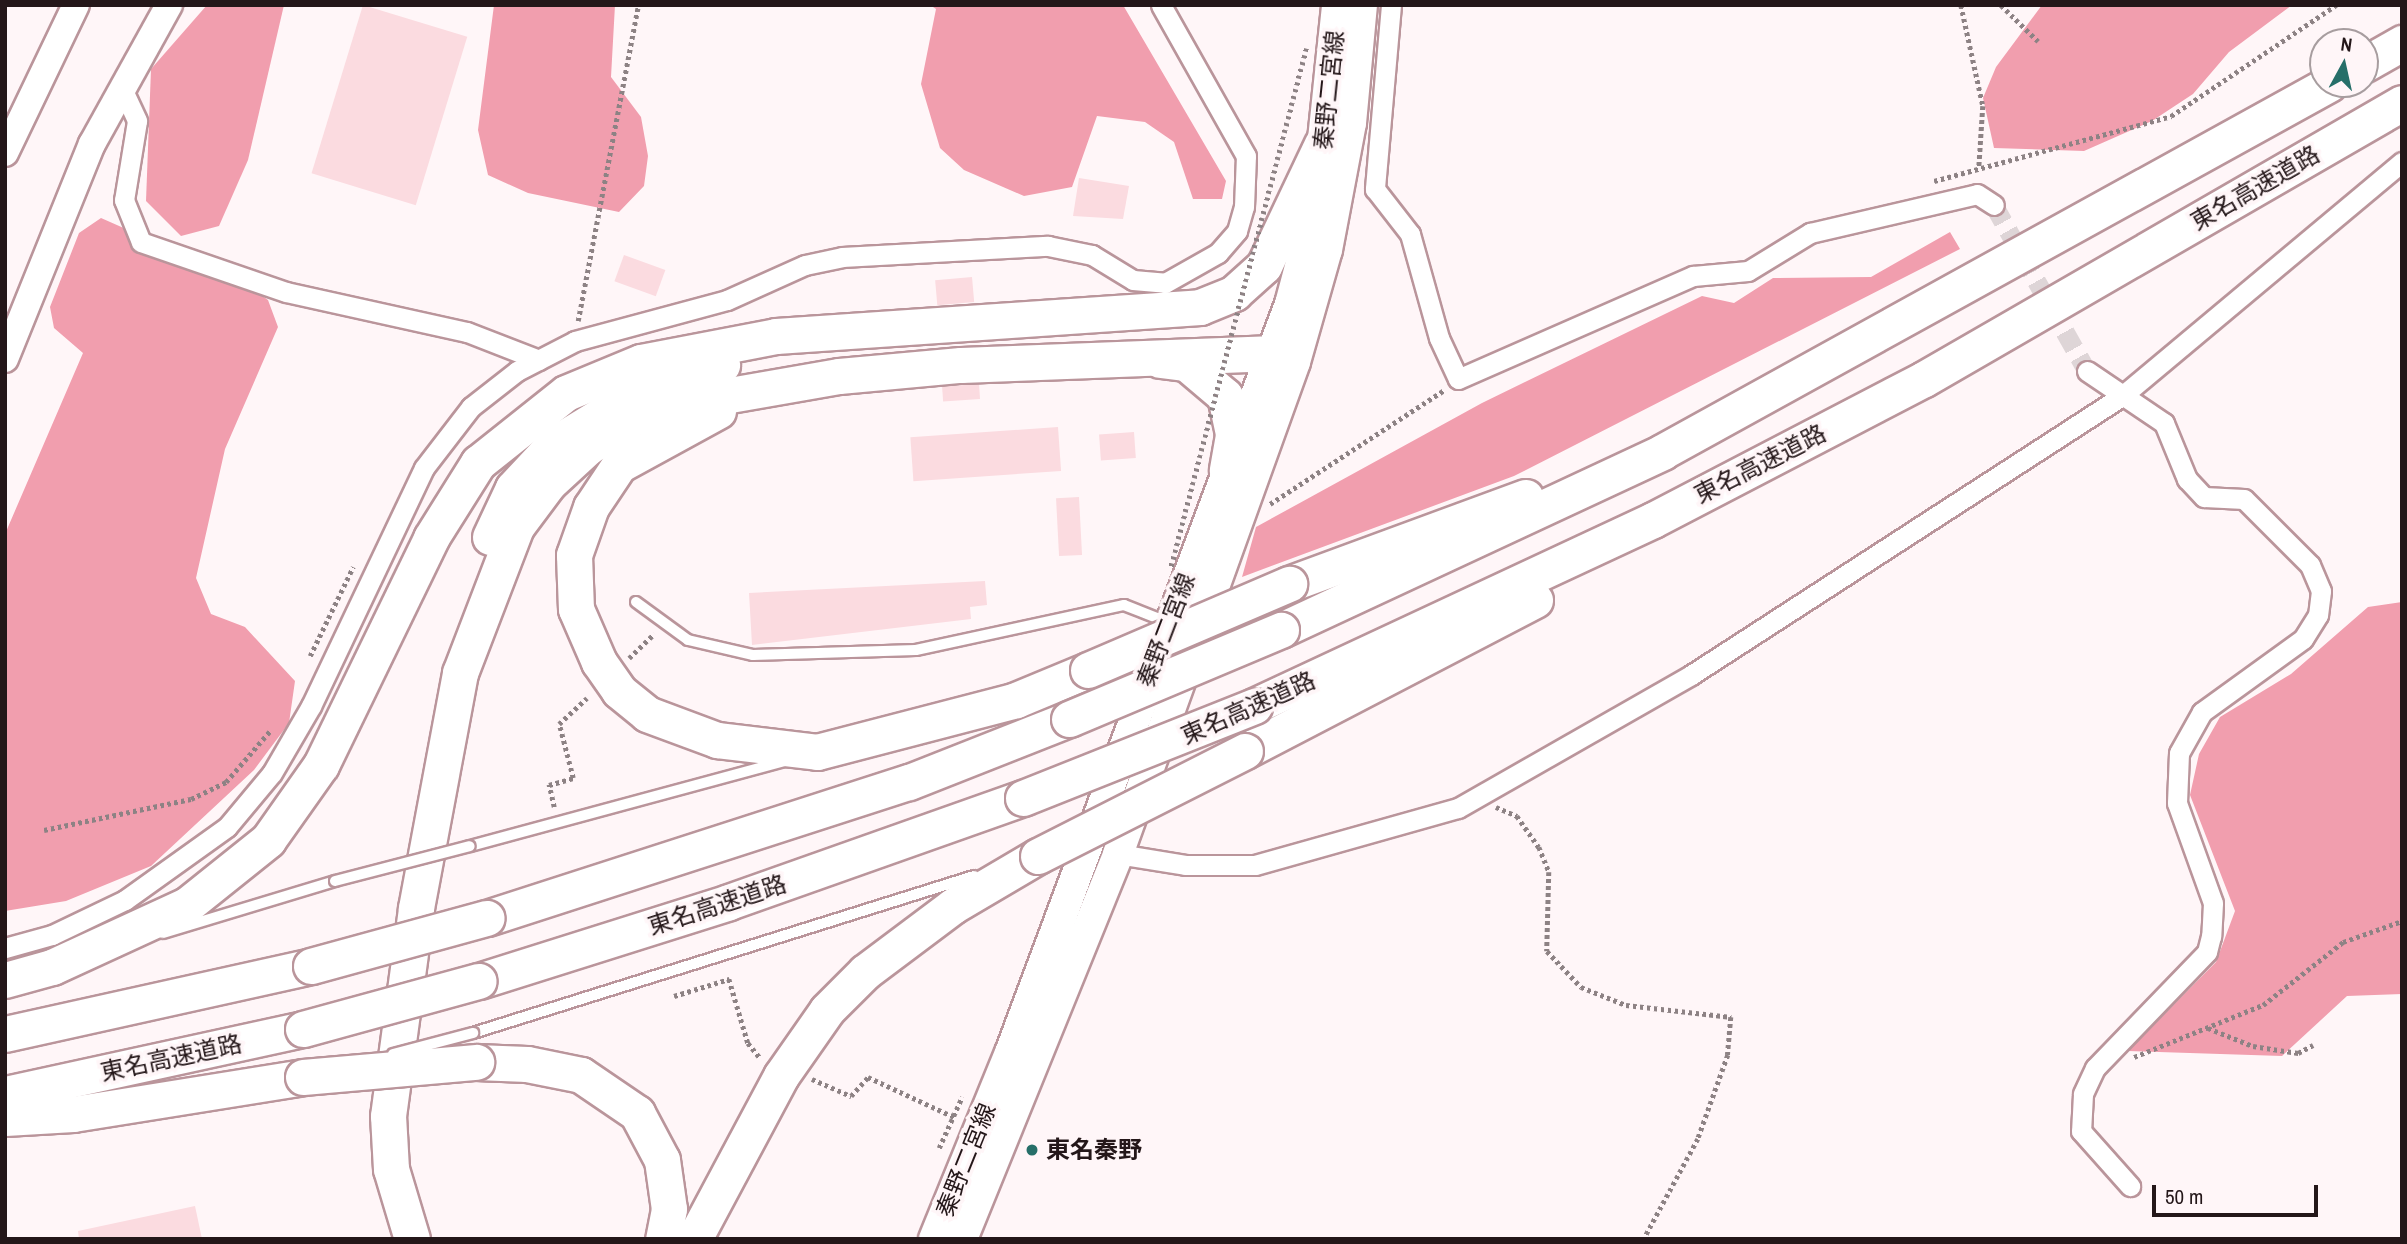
<!DOCTYPE html>
<meta charset="utf-8">
<style>
body{margin:0}
#map{position:relative;width:2407px;height:1244px;overflow:hidden;background:#fff6f8;font-family:"Archivo Narrow","Noto Sans JP",sans-serif}
div>[style]{position:absolute}
[style*='--x']{left:calc(var(--x)*1px);top:calc(var(--y)*1px);width:calc(var(--w)*1px);rotate:calc(var(--a)*1deg)}
.forest>*{inset:0;background:#f19eae}
.building>*{inset:0;background:#fbdbe0;transform-origin:0 0}
.street-tunnel>*{height:19px;margin-top:-9.5px;transform-origin:0;background:repeating-linear-gradient(90deg,#ded5d7 0 19px,transparent 0 29px)}
.path>*{height:4.5px;margin-top:-2.25px;transform-origin:0;background:repeating-linear-gradient(90deg,#8d8284 0 3.5px,transparent 0 7px)}
.roads{filter:drop-shadow(2px 0 #ba959b) drop-shadow(-2px 0 #ba959b) drop-shadow(0 2px #ba959b) drop-shadow(0 -2px #ba959b)}
.lane>*{height:10px;margin:-5px;padding:0 5px;transform-origin:5px;border-radius:5px;background:#fff}
.street>*{height:19px;margin:-9.5px;padding:0 9.5px;transform-origin:9.5px;border-radius:9.5px;background:#fff}
.secondary>*{height:26px;margin:-13px;padding:0 13px;transform-origin:13px;border-radius:13px;background:#fff}
.primary>*{height:30px;margin:-15px;padding:0 15px;transform-origin:15px;border-radius:15px;background:#fff}
.highway>*{height:35px;margin:-17.5px;padding:0 17.5px;transform-origin:17.5px;border-radius:17.5px;background:#fff}
.path-bridge>*{height:4.5px;margin-top:-2.25px;transform-origin:0;background:repeating-linear-gradient(90deg,#8d8284 0 3.5px,transparent 0 7px)}
.bridges{filter:drop-shadow(2px 0 #ba959b) drop-shadow(-2px 0 #ba959b) drop-shadow(0 2px #ba959b) drop-shadow(0 -2px #ba959b)}
.lane-bridge>*{height:10px;margin:-5px;padding:0 5px;transform-origin:5px;border-radius:5px;background:#fff}
.highway-bridge>*{height:35px;margin:-17.5px;padding:0 17.5px;transform-origin:17.5px;border-radius:17.5px;background:#fff}
.dots>*{width:19px;height:19px;translate:-50% -50%;box-sizing:border-box;border:4px solid #fff6f8;border-radius:50%}
span{translate:-50% -50%;white-space:nowrap;text-align:center;line-height:1.15;-webkit-text-stroke:7px #fff6f8;paint-order:stroke}
.street-label{font-size:24px;color:#241719}
.poi-label{font-size:24px;color:#241719;font-weight:700}
.left{translate:0 -50%;text-align:left}
.frame{position:absolute;inset:0;border:7px solid #241719;pointer-events:none}
.north{position:absolute;left:2309px;top:28px;width:70px;height:70px;box-sizing:border-box;background:#fff6f8;border:2px solid #a79d9f;border-radius:50%;rotate:8deg;font-size:19px;font-weight:700;line-height:28px;text-align:center;color:#241719}
.north::after{content:'';display:block;margin:auto;width:24px;height:32px;background:#266f69;clip-path:polygon(50% 0,100% 100%,50% 72%,0 100%)}
.scale{position:absolute;left:2152px;top:1185px;width:166px;height:32px;box-sizing:border-box;border:4px solid #241719;border-top:0;padding-left:9px;font-size:21px;line-height:24px;white-space:nowrap;color:#241719;-webkit-text-stroke:5px #fff6f8;paint-order:stroke}
</style>
<div id="map">
<div class="forest">
<div style="clip-path:polygon(207px 5px,284px 5px,248px 160px,219px 226px,181px 236px,146px 201px,151px 69px)"></div>
<div style="clip-path:polygon(494px 5px,615px 5px,611px 77px,641px 117px,648px 156px,644px 186px,619px 212px,528px 193px,488px 175px,478px 130px)"></div>
<div style="clip-path:polygon(930px 5px,1123px 5px,1226px 181px,1222px 199px,1193px 199px,1174px 142px,1145px 122px,1097px 116px,1072px 187px,1024px 196px,964px 170px,940px 148px,921px 84px,936px 9px)"></div>
<div style="clip-path:polygon(2042px 5px,2292px 5px,2229px 52px,2193px 94px,2152px 121px,2084px 151px,1994px 148px,1983px 98px,1996px 67px)"></div>
<div style="clip-path:polygon(101px 218px,237px 278px,268px 300px,278px 327px,225px 449px,196px 578px,211px 614px,245px 627px,295px 681px,289px 723px,254px 770px,151px 866px,66px 901px,5px 911px,5px 534px,83px 353px,54px 328px,50px 307px,79px 233px)"></div>
<div style="clip-path:polygon(1950px 232px,1960px 249px,1514px 476px,1242px 577px,1256px 527px,1482px 403px,1702px 296px,1734px 303px,1773px 278px,1871px 277px)"></div>
<div style="clip-path:polygon(2402px 602px,2402px 994px,2347px 996px,2282px 1056px,2128px 1051px,2216px 962px,2235px 911px,2190px 795px,2199px 754px,2220px 717px,2291px 674px,2368px 607px)"></div>
</div>
<div class="building">
<div style="left:363px;top:5px;width:109px;height:176px;rotate:17deg"></div>
<div style="clip-path:polygon(1079px 178px,1129px 186px,1123px 219px,1073px 216px)"></div>
<div style="left:624px;top:255px;width:44px;height:28px;rotate:20deg"></div>
<div style="left:972px;top:277px;width:25px;height:37px;rotate:85deg"></div>
<div style="left:979px;top:384px;width:15px;height:37px;rotate:86deg"></div>
<div style="left:1058px;top:427px;width:44px;height:148px;rotate:86deg"></div>
<div style="left:1134px;top:432px;width:26px;height:35px;rotate:86deg"></div>
<div style="left:1079px;top:497px;width:58px;height:23px;rotate:87deg"></div>
<div style="clip-path:polygon(985px 581px,987px 605px,970px 607px,971px 619px,752px 645px,749px 593px)"></div>
<div style="clip-path:polygon(195px 1206px,202px 1239px,79px 1239px,78px 1231px)"></div>
</div>
<div class="street-tunnel">
<div style="--x:1994;--y:205;--w:190;--a:60.7"></div>
</div>
<div class="path">
<div style="--x:1961;--y:5;--w:103;--a:77.7"></div>
<div style="--x:1983;--y:106;--w:62;--a:93.7"></div>
<div style="--x:2001;--y:5;--w:52;--a:44.2"></div>
<div style="--x:1934;--y:181;--w:246;--a:-15.3"></div>
<div style="--x:2171;--y:116;--w:199;--a:-33.9"></div>
<div style="--x:578;--y:321;--w:322;--a:-79.2"></div>
<div style="--x:1270;--y:504;--w:208;--a:-33.2"></div>
<div style="--x:310;--y:656;--w:99;--a:-64.2"></div>
<div style="--x:629;--y:658;--w:35;--a:-44"></div>
<div style="--x:554;--y:807;--w:23;--a:-103"></div>
<div style="--x:549;--y:785;--w:25;--a:-16"></div>
<div style="--x:573;--y:778;--w:56;--a:-104.5"></div>
<div style="--x:559;--y:724;--w:38;--a:-43"></div>
<div style="--x:1496;--y:807;--w:23;--a:23"></div>
<div style="--x:1517;--y:816;--w:38;--a:55"></div>
<div style="--x:1539;--y:847;--w:27;--a:68"></div>
<div style="--x:1549;--y:872;--w:79;--a:91.5"></div>
<div style="--x:1547;--y:951;--w:50;--a:46.6"></div>
<div style="--x:1581;--y:987;--w:48;--a:21.8"></div>
<div style="--x:1626;--y:1005;--w:106;--a:6.5"></div>
<div style="--x:1731;--y:1017;--w:38;--a:95"></div>
<div style="--x:1728;--y:1055;--w:89;--a:109.7"></div>
<div style="--x:1698;--y:1139;--w:114;--a:118.4"></div>
<div style="--x:44;--y:830;--w:150;--a:-11.9"></div>
<div style="--x:191;--y:799;--w:39;--a:-26"></div>
<div style="--x:226;--y:782;--w:67;--a:-49.2"></div>
<div style="--x:674;--y:996;--w:58;--a:-17.2"></div>
<div style="--x:729;--y:979;--w:67;--a:73.5"></div>
<div style="--x:748;--y:1043;--w:19;--a:51"></div>
<div style="--x:2208;--y:1028;--w:48;--a:21.8"></div>
<div style="--x:2253;--y:1046;--w:46;--a:8.8"></div>
<div style="--x:2298;--y:1053;--w:17;--a:-28"></div>
<div style="--x:2134;--y:1057;--w:139;--a:-22"></div>
<div style="--x:2263;--y:1005;--w:102;--a:-38.2"></div>
<div style="--x:2343;--y:942;--w:63;--a:-19.6"></div>
<div style="--x:812;--y:1079;--w:43;--a:23.6"></div>
<div style="--x:851;--y:1096;--w:25;--a:-48"></div>
<div style="--x:868;--y:1077;--w:95;--a:24.9"></div>
<div style="--x:939;--y:1148;--w:56;--a:-65.7"></div>
</div>
<div class="roads">
<div class="lane">
<div style="--x:636;--y:602;--w:64;--a:36.2"></div>
<div style="--x:688;--y:640;--w:67;--a:13"></div>
<div style="--x:753;--y:655;--w:163;--a:-1.8"></div>
<div style="--x:916;--y:650;--w:213;--a:-12.2"></div>
<div style="--x:1124;--y:605;--w:46;--a:21.6"></div>
<div style="--x:470;--y:846;--w:325;--a:-15.1"></div>
<div style="--x:163;--y:933;--w:180;--a:-16.8"></div>
<div style="--x:473;--y:1033;--w:525;--a:-17.4"></div>
</div>
<div class="street">
<div style="--x:1391;--y:5;--w:185;--a:95"></div>
<div style="--x:1375;--y:189;--w:57;--a:52.1"></div>
<div style="--x:1410;--y:234;--w:108;--a:74.4"></div>
<div style="--x:1439;--y:338;--w:45;--a:65.1"></div>
<div style="--x:1458;--y:379;--w:257;--a:-23.7"></div>
<div style="--x:1693;--y:276;--w:55;--a:-5.2"></div>
<div style="--x:1748;--y:271;--w:73;--a:-31.5"></div>
<div style="--x:1810;--y:233;--w:171;--a:-13.1"></div>
<div style="--x:1977;--y:194;--w:20;--a:33"></div>
<div style="--x:121;--y:86;--w:38;--a:65"></div>
<div style="--x:137;--y:121;--w:80;--a:99.3"></div>
<div style="--x:124;--y:200;--w:45;--a:68"></div>
<div style="--x:141;--y:242;--w:153;--a:19"></div>
<div style="--x:286;--y:292;--w:185;--a:12.5"></div>
<div style="--x:467;--y:332;--w:77;--a:21.3"></div>
<div style="--x:2087;--y:371;--w:93;--a:34"></div>
<div style="--x:2164;--y:423;--w:61;--a:67.7"></div>
<div style="--x:2187;--y:479;--w:25;--a:47"></div>
<div style="--x:2204;--y:497;--w:40;--a:2.9"></div>
<div style="--x:2244;--y:499;--w:93;--a:45"></div>
<div style="--x:2310;--y:565;--w:28;--a:67"></div>
<div style="--x:2321;--y:591;--w:24;--a:97"></div>
<div style="--x:2318;--y:615;--w:28;--a:122"></div>
<div style="--x:2303;--y:639;--w:125;--a:144.1"></div>
<div style="--x:2202;--y:712;--w:47;--a:119.3"></div>
<div style="--x:2179;--y:753;--w:50;--a:92.3"></div>
<div style="--x:2177;--y:803;--w:106;--a:70.2"></div>
<div style="--x:2213;--y:903;--w:33;--a:93"></div>
<div style="--x:2211;--y:936;--w:16;--a:104"></div>
<div style="--x:2207;--y:952;--w:161;--a:134"></div>
<div style="--x:2095;--y:1068;--w:29;--a:115"></div>
<div style="--x:2083;--y:1094;--w:37;--a:93"></div>
<div style="--x:2081;--y:1131;--w:74;--a:48.3"></div>
<div style="--x:1118;--y:854;--w:68;--a:9.3"></div>
<div style="--x:1185;--y:865;--w:70;--a:0"></div>
<div style="--x:1255;--y:865;--w:211;--a:-15.7"></div>
<div style="--x:1458;--y:808;--w:268;--a:-29.7"></div>
<div style="--x:1691;--y:675;--w:513;--a:-32.92"></div>
<div style="--x:2122;--y:396;--w:365;--a:-39.9"></div>
<div style="--x:5;--y:948;--w:49;--a:-15.5"></div>
<div style="--x:52;--y:935;--w:81;--a:-25.6"></div>
<div style="--x:125;--y:900;--w:125;--a:-35.6"></div>
<div style="--x:227;--y:827;--w:70;--a:-50.2"></div>
<div style="--x:272;--y:773;--w:78;--a:-59.8"></div>
<div style="--x:311;--y:706;--w:263;--a:-64.6"></div>
<div style="--x:424;--y:468;--w:77;--a:-52.4"></div>
<div style="--x:471;--y:407;--w:58;--a:-38"></div>
<div style="--x:517;--y:371;--w:65;--a:-27.3"></div>
<div style="--x:575;--y:341;--w:157;--a:-15.1"></div>
<div style="--x:727;--y:300;--w:85;--a:-24.2"></div>
<div style="--x:805;--y:265;--w:38;--a:-12"></div>
<div style="--x:842;--y:257;--w:206;--a:-3.1"></div>
<div style="--x:1048;--y:246;--w:45;--a:11.6"></div>
<div style="--x:1092;--y:255;--w:48;--a:31.4"></div>
<div style="--x:1133;--y:280;--w:32;--a:5"></div>
<div style="--x:1165;--y:283;--w:61;--a:-29.5"></div>
<div style="--x:1218;--y:253;--w:29;--a:-49"></div>
<div style="--x:1237;--y:231;--w:25;--a:-74"></div>
<div style="--x:1244;--y:207;--w:51;--a:-87.8"></div>
<div style="--x:1246;--y:156;--w:173;--a:-119.4"></div>
</div>
<div class="secondary">
<div style="--x:5;--y:153;--w:164;--a:-64.4"></div>
<div style="--x:5;--y:359;--w:232;--a:-68"></div>
<div style="--x:92;--y:144;--w:159;--a:-61"></div>
</div>
<div class="primary">
<div style="--x:934;--y:1239;--w:201;--a:-67.8"></div>
<div style="--x:1010;--y:1053;--w:800;--a:-69.5"></div>
<div style="--x:1290;--y:304;--w:101;--a:-75.1"></div>
<div style="--x:1316;--y:206;--w:202;--a:-84"></div>
<div style="--x:962;--y:1239;--w:415;--a:-67.9"></div>
<div style="--x:1118;--y:854;--w:523;--a:-70.21"></div>
<div style="--x:1295;--y:362;--w:116;--a:-74.1"></div>
<div style="--x:1327;--y:250;--w:129;--a:-79.3"></div>
<div style="--x:1351;--y:123;--w:119;--a:-84.7"></div>
</div>
<div class="highway">
<div style="--x:2365;--y:64;--w:43;--a:-29.6"></div>
<div style="--x:1160;--y:360;--w:26;--a:7"></div>
<div style="--x:1186;--y:363;--w:51;--a:40.2"></div>
<div style="--x:1225;--y:396;--w:40;--a:78"></div>
<div style="--x:1233;--y:435;--w:36;--a:100"></div>
<div style="--x:718;--y:411;--w:113;--a:151.4"></div>
<div style="--x:619;--y:465;--w:50;--a:123.7"></div>
<div style="--x:591;--y:507;--w:51;--a:109.5"></div>
<div style="--x:574;--y:555;--w:54;--a:87.9"></div>
<div style="--x:576;--y:609;--w:58;--a:66.5"></div>
<div style="--x:599;--y:662;--w:35;--a:55"></div>
<div style="--x:619;--y:691;--w:36;--a:39"></div>
<div style="--x:647;--y:714;--w:75;--a:20.4"></div>
<div style="--x:717;--y:740;--w:101;--a:6.8"></div>
<div style="--x:817;--y:752;--w:206;--a:-14.6"></div>
<div style="--x:1016;--y:700;--w:78;--a:-22.6"></div>
<div style="--x:490;--y:537;--w:54;--a:-64.9"></div>
<div style="--x:513;--y:488;--w:60;--a:-47"></div>
<div style="--x:554;--y:444;--w:103;--a:-31.5"></div>
<div style="--x:642;--y:390;--w:84;--a:-17.4"></div>
<div style="--x:1289;--y:584;--w:252;--a:-20.2"></div>
<div style="--x:1281;--y:630;--w:421;--a:-25"></div>
<div style="--x:1662;--y:452;--w:762;--a:-28.89"></div>
<div style="--x:1254;--y:706;--w:440;--a:-25"></div>
<div style="--x:1653;--y:520;--w:305;--a:-27.5"></div>
<div style="--x:1924;--y:379;--w:552;--a:-30"></div>
<div style="--x:1245;--y:751;--w:327;--a:-27.5"></div>
<div style="--x:487;--y:918;--w:443;--a:-17.9"></div>
<div style="--x:909;--y:782;--w:172;--a:-21.5"></div>
<div style="--x:5;--y:980;--w:49;--a:-15.5"></div>
<div style="--x:52;--y:967;--w:149;--a:-24.7"></div>
<div style="--x:187;--y:905;--w:104;--a:-38.7"></div>
<div style="--x:268;--y:840;--w:92;--a:-54.8"></div>
<div style="--x:321;--y:765;--w:252;--a:-64.1"></div>
<div style="--x:431;--y:538;--w:89;--a:-57.9"></div>
<div style="--x:478;--y:463;--w:112;--a:-38.5"></div>
<div style="--x:566;--y:393;--w:81;--a:-22.5"></div>
<div style="--x:641;--y:362;--w:137;--a:-10.9"></div>
<div style="--x:776;--y:336;--w:425;--a:-3.9"></div>
<div style="--x:1200;--y:307;--w:37;--a:-22"></div>
<div style="--x:1234;--y:293;--w:40;--a:-42"></div>
<div style="--x:1264;--y:266;--w:135;--a:-64.6"></div>
<div style="--x:479;--y:981;--w:262;--a:-17.5"></div>
<div style="--x:729;--y:902;--w:312;--a:-19.5"></div>
<div style="--x:5;--y:1034;--w:313;--a:-12.5"></div>
<div style="--x:476;--y:1062;--w:51;--a:2.2"></div>
<div style="--x:527;--y:1064;--w:55;--a:11.5"></div>
<div style="--x:581;--y:1075;--w:68;--a:34.2"></div>
<div style="--x:637;--y:1113;--w:53;--a:62"></div>
<div style="--x:662;--y:1160;--w:49;--a:81.9"></div>
<div style="--x:669;--y:1209;--w:31;--a:101"></div>
<div style="--x:5;--y:1094;--w:305;--a:-12.3"></div>
<div style="--x:5;--y:1118;--w:68;--a:-3.4"></div>
<div style="--x:73;--y:1114;--w:233;--a:-9.1"></div>
<div style="--x:412;--y:1239;--w:73;--a:-106.7"></div>
<div style="--x:391;--y:1169;--w:53;--a:-93.2"></div>
<div style="--x:388;--y:1116;--w:210;--a:-82.3"></div>
<div style="--x:416;--y:908;--w:239;--a:-79.4"></div>
<div style="--x:460;--y:673;--w:156;--a:-69"></div>
<div style="--x:516;--y:527;--w:54;--a:-53.3"></div>
<div style="--x:548;--y:484;--w:54;--a:-42.8"></div>
<div style="--x:588;--y:447;--w:54;--a:-32.8"></div>
<div style="--x:633;--y:418;--w:53;--a:-16.4"></div>
<div style="--x:684;--y:403;--w:157;--a:-9.9"></div>
<div style="--x:839;--y:376;--w:122;--a:-5.2"></div>
<div style="--x:961;--y:365;--w:307;--a:-2.2"></div>
<div style="--x:694;--y:1239;--w:185;--a:-61.9"></div>
<div style="--x:781;--y:1076;--w:80;--a:-55.1"></div>
<div style="--x:827;--y:1010;--w:54;--a:-45"></div>
<div style="--x:865;--y:972;--w:110;--a:-36.9"></div>
<div style="--x:953;--y:906;--w:99;--a:-30.5"></div>
</div>
</div>
<div class="path-bridge">
<div style="--x:1171;--y:566;--w:538;--a:-75.37"></div>
</div>
<div class="bridges">
<div class="lane-bridge">
<div style="--x:335;--y:881;--w:139;--a:-14.5"></div>
<div style="--x:393;--y:1054;--w:83;--a:-14.7"></div>
</div>
<div class="highway-bridge">
<div style="--x:1088;--y:670;--w:219;--a:-23.2"></div>
<div style="--x:1069;--y:719;--w:230;--a:-22.8"></div>
<div style="--x:1023;--y:798;--w:249;--a:-21.7"></div>
<div style="--x:1038;--y:856;--w:232;--a:-26.9"></div>
<div style="--x:311;--y:966;--w:182;--a:-15.3"></div>
<div style="--x:303;--y:1029;--w:182;--a:-15.3"></div>
<div style="--x:303;--y:1077;--w:174;--a:-5"></div>
</div>
</div>
<div class="dots">
<div style="left:1032px;top:1150px;background:#266f69"></div>
</div>
<div class="street-label">
<span style="left:1329px;top:90px;rotate:-84deg">秦野二宮線</span>
<span style="left:2255px;top:188px;rotate:-30deg">東名高速道路</span>
<span style="left:1760px;top:464px;rotate:-27deg">東名高速道路</span>
<span style="left:1166px;top:630px;rotate:-69deg">秦野二宮線</span>
<span style="left:1248px;top:708px;rotate:-24deg">東名高速道路</span>
<span style="left:717px;top:905px;rotate:-18deg">東名高速道路</span>
<span style="left:171px;top:1058px;rotate:-12deg">東名高速道路</span>
<span style="left:966px;top:1160px;rotate:-68deg">秦野二宮線</span>
</div>
<div class="poi-label">
<span class="left" style="left:1046px;top:1150px">東名秦野</span>
</div>
<div class="frame"></div>
<div class="north">N</div>
<div class="scale">50 m</div>
</div>
